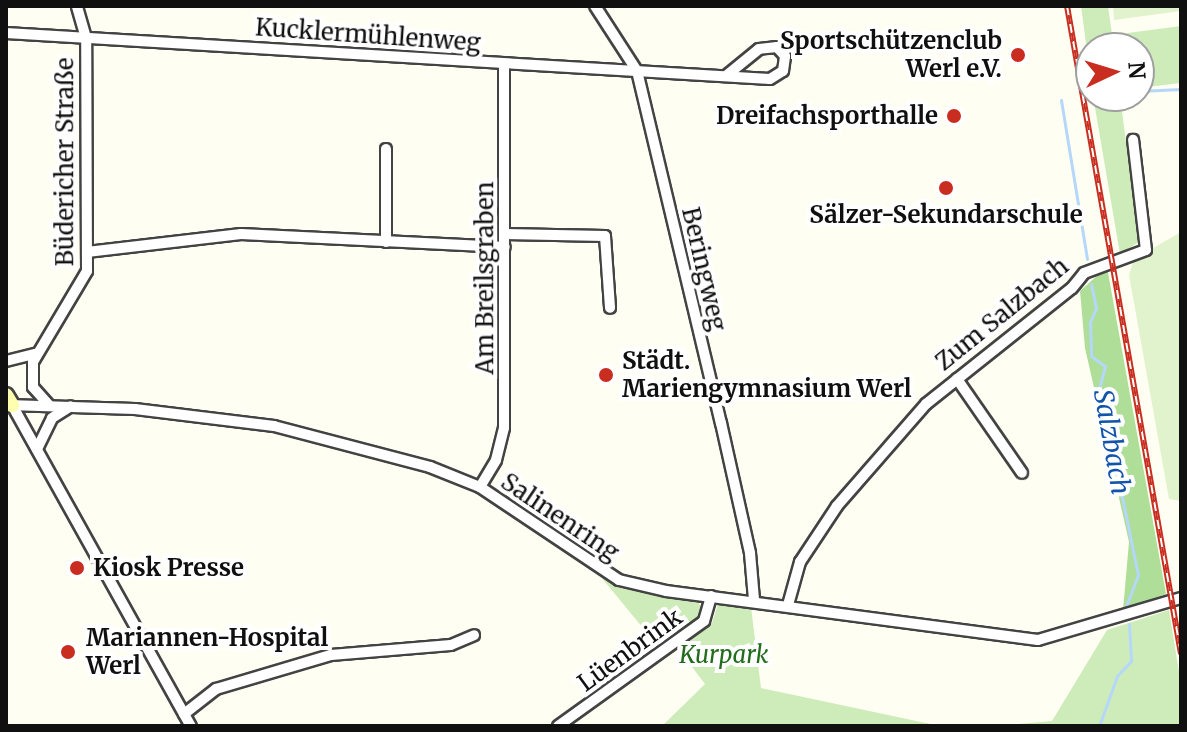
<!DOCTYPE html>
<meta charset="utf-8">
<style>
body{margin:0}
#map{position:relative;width:1187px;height:732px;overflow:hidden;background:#fffef3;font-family:Merriweather,serif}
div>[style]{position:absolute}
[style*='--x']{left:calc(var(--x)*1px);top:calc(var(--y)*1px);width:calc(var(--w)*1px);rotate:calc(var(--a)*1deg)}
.green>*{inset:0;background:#ceecba}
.forest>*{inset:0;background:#afde98}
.pitch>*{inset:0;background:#e1f3cc}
.stream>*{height:3px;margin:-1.5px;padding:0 1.5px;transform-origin:1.5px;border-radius:1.5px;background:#b5d7f9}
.roads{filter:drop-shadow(2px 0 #434343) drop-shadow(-2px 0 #434343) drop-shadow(0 2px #434343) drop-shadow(0 -2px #434343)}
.street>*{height:10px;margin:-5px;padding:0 5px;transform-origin:5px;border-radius:5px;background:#fff}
.secondary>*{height:14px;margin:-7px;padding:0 7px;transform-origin:7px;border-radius:7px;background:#feffae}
.rail>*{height:6px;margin-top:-3px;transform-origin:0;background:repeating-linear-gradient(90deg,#fff 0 9px,#c82d20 0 18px);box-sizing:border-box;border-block:2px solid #c82d20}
.dots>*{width:22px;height:22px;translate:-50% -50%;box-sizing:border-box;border:4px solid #fff;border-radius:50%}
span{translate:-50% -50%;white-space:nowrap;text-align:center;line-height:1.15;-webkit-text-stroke:8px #fff;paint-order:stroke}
.street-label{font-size:24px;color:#101010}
.poi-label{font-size:24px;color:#101010;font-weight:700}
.right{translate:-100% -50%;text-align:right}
.left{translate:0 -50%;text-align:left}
.park-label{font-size:24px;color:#236c1c;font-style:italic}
.water-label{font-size:26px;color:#1254a9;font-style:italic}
.frame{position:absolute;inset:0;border:8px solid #101010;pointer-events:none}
.north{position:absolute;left:1075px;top:32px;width:80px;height:80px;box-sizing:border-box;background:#fff;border:2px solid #9f9f9f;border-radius:50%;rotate:86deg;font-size:22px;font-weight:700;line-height:32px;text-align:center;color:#101010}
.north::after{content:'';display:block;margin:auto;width:28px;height:36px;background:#c82d20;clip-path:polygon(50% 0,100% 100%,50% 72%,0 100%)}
</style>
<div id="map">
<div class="green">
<div style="clip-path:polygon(1081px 6px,1108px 6px,1114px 48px,1091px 48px,1091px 81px)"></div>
<div style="clip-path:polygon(1181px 26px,1181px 83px,1139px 88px,1139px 48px,1122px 48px,1120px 34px)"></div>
<div style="clip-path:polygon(1093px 96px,1120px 96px,1139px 242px,1120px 254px)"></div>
<div style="clip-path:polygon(601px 577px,627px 587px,697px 599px,703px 612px,661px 650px)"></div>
<div style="clip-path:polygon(718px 604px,751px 607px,761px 688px,940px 726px,662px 726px,705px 684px,679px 650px,712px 623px)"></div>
<div style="clip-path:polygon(1169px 610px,1181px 684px,1181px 726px,995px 726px,1052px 721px,1107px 630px)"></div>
</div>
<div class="forest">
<div style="clip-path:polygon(1107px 267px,1166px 594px,1123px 610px,1129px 542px,1085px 348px,1080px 291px)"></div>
</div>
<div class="pitch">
<div style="clip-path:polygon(1113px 6px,1181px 6px,1181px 11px,1114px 20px)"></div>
<div style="clip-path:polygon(1181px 232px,1181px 501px,1169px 499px,1129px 275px,1134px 259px)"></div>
</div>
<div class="stream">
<div style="--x:1139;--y:91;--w:42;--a:-2.7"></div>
<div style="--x:1061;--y:100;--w:161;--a:80.7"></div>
<div style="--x:1091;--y:284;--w:25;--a:78"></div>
<div style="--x:1096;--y:308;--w:15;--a:113"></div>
<div style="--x:1090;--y:322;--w:34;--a:88"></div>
<div style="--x:1091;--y:356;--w:17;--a:36"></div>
<div style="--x:1105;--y:366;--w:27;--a:105"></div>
<div style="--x:1098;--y:392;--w:19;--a:47"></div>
<div style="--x:1111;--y:406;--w:23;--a:100"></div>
<div style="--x:1107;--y:429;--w:29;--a:65"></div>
<div style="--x:1119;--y:455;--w:22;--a:93"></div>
<div style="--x:1118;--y:477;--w:100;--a:78.5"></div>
<div style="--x:1138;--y:575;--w:33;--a:111"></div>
<div style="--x:1099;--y:726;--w:53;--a:-70.2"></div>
<div style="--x:1117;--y:676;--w:21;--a:-47"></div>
<div style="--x:1131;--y:661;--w:37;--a:-93"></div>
</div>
<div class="roads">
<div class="street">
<div style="--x:595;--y:6;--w:77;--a:57.1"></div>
<div style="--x:637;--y:71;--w:362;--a:76.6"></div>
<div style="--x:721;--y:423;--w:133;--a:77.4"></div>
<div style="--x:750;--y:553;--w:47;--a:85.1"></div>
<div style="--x:6;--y:33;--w:765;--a:3.45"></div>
<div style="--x:770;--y:79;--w:15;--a:-32"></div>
<div style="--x:783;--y:71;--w:15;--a:-82"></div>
<div style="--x:785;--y:56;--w:12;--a:-132"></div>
<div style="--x:777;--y:47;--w:18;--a:174"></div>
<div style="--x:759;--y:49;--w:41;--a:140.9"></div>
<div style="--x:505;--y:234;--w:100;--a:1.1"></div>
<div style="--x:605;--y:236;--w:72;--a:86"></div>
<div style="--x:386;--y:242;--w:93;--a:-90"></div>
<div style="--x:87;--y:252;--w:155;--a:-6.7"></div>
<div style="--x:241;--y:234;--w:264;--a:2.8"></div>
<div style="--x:6;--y:361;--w:30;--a:-14"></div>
<div style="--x:957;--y:379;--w:114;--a:55.3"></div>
<div style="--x:8;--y:405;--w:127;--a:1.8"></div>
<div style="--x:135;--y:409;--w:140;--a:7"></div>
<div style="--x:274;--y:426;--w:161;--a:14.7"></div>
<div style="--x:430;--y:467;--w:54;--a:21.8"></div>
<div style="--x:480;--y:487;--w:167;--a:33.8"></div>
<div style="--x:619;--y:580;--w:48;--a:13.2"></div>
<div style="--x:666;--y:591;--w:375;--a:7.5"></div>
<div style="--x:1038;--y:640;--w:149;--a:-16.4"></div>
<div style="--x:12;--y:405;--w:368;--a:60.9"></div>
<div style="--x:49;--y:405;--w:24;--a:-132"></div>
<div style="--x:33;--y:387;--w:25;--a:-90"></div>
<div style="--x:33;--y:362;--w:106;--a:-59.3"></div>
<div style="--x:87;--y:271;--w:233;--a:-90.2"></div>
<div style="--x:86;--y:38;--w:33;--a:-106"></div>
<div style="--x:37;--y:449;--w:34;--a:-64"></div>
<div style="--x:52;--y:418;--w:22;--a:-32"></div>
<div style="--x:480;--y:487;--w:31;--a:-59"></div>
<div style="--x:496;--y:460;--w:33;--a:-76"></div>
<div style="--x:504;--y:428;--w:364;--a:-90"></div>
<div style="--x:788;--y:605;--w:45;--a:-74.4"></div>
<div style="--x:800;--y:562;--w:67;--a:-56.5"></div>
<div style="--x:837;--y:506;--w:135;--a:-48.9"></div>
<div style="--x:926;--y:404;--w:186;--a:-38.5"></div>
<div style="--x:1072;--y:288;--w:19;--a:-51"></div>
<div style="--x:1084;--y:273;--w:66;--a:-20.4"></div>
<div style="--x:1146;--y:250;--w:111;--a:-96.7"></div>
<div style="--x:184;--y:714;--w:41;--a:-38"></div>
<div style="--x:216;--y:689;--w:120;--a:-16.5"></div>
<div style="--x:331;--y:655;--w:120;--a:-4.8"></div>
<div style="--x:451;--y:645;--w:25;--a:-23"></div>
<div style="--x:558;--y:726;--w:180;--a:-35.7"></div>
<div style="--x:704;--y:621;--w:26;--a:-74"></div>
</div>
<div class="secondary">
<div style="--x:6;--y:395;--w:12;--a:59"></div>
</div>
</div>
<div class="rail">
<div style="--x:1067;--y:6;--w:658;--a:80.02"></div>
</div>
<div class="dots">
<div style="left:1018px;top:55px;background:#c82d20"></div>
<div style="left:954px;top:116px;background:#c82d20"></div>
<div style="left:946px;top:188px;background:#c82d20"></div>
<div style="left:606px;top:375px;background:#c82d20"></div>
<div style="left:77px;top:568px;background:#c82d20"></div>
<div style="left:68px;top:652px;background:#c82d20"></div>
</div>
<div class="street-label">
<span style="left:368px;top:35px;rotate:4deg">Kucklermühlenweg</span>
<span style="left:65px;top:162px;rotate:-90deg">Büdericher Straße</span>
<span style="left:704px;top:269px;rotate:77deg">Beringweg</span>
<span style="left:485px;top:278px;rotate:-90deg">Am Breilsgraben</span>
<span style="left:1002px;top:314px;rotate:-39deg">Zum Salzbach</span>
<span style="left:560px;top:517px;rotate:34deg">Salinenring</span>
<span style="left:630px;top:650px;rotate:-36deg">Lüenbrink</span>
</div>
<div class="poi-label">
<span class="right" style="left:1002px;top:55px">Sportschützenclub<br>Werl e.V.</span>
<span class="right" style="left:938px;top:116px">Dreifachsporthalle</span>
<span style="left:946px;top:215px">Sälzer-Sekundarschule</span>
<span class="left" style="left:622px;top:375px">Städt.<br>Mariengymnasium Werl</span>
<span class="left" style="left:93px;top:568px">Kiosk Presse</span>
<span class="left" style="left:86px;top:652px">Mariannen-Hospital<br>Werl</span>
</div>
<div class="park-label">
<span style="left:724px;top:655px">Kurpark</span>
</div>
<div class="water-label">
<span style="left:1112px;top:442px;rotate:80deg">Salzbach</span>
</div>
<div class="frame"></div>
<div class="north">N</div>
</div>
